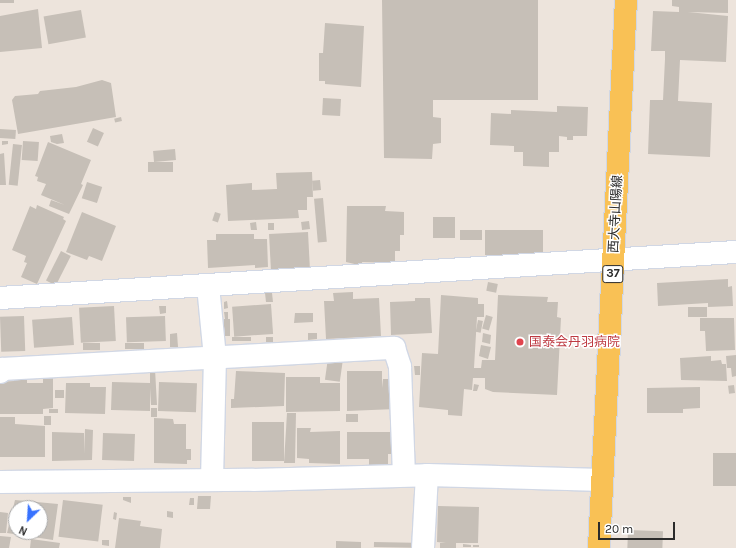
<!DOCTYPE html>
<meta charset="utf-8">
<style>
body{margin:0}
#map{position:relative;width:736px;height:548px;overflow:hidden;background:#ede4dc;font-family:Karla,"Noto Sans JP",sans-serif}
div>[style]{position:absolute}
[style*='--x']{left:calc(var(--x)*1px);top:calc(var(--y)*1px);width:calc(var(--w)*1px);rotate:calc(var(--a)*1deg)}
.building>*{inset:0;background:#c6bfb7;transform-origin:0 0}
.roads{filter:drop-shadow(1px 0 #d1d7e4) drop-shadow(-1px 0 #d1d7e4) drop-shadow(0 1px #d1d7e4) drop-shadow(0 -1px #d1d7e4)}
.minor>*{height:22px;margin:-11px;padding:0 11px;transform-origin:11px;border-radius:11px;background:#fff}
.major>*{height:22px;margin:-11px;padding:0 11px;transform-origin:11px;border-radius:11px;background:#f9c155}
.dots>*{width:11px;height:11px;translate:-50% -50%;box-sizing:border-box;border:2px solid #fff;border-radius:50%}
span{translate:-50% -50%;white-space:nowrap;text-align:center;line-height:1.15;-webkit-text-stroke:3px #fff;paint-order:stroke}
.shield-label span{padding:1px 3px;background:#fff;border:1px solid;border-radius:3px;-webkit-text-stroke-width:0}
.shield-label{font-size:12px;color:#2b2b2b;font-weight:700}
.street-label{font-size:13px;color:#2b2b2b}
.health-label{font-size:13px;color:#be3a42}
.left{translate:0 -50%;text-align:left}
.north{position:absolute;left:8px;top:500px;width:40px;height:40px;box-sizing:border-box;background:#fff;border:1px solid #aaa;border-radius:50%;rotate:205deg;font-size:11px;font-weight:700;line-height:16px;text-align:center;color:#2b2b2b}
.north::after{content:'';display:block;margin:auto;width:14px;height:18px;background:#3772ff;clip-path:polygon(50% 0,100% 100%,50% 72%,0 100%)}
.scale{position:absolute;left:598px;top:522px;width:77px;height:18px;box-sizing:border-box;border:2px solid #2b2b2b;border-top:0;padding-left:5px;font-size:12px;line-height:14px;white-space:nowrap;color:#2b2b2b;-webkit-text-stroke:3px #fff;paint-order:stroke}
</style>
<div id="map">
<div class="building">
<div style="left:0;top:0;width:14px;height:3px"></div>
<div style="clip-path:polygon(382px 0,538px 0,538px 100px,433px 100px,433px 117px,441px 118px,441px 143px,433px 144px,432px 159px,384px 158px)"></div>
<div style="clip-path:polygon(672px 0,728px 0,728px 13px,688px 12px,728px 16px,726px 62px,680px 60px,678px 101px,712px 103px,710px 157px,648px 154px,650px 100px,663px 100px,665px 59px,665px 51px,651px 51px,653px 11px,679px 12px,679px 7px,672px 6px)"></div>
<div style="clip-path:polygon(38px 9px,42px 48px,0 52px,0 16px)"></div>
<div style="left:81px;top:10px;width:28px;height:38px;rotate:80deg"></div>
<div style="clip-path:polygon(325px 23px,364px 26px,361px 87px,325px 84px,325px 81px,319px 81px,319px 53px,323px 53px)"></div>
<div style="clip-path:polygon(102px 80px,111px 83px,116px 117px,18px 134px,12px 100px,15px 96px,38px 94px,40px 91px,76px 87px)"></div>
<div style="left:323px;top:98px;width:18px;height:17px;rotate:3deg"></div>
<div style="clip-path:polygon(557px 106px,588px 107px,587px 136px,573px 136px,573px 140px,567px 140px,567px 137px,559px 136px,559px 152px,549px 152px,549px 167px,523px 166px,523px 152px,514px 152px,514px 146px,490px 145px,491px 113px,511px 114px,511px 110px,557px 112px)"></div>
<div style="left:121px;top:117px;width:4px;height:7px;rotate:76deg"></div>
<div style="left:93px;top:128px;width:12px;height:15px;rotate:24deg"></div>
<div style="left:0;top:129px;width:16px;height:9px;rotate:4deg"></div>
<div style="clip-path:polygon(62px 134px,64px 143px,57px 144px,51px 142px,50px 136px)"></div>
<div style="clip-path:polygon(2px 141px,8px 141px,8px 144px,2px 145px)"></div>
<div style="left:23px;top:141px;width:16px;height:19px;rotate:4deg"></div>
<div style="clip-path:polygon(48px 142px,91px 160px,81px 184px,83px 185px,69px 214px,49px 206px,51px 200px,65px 205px,41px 195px,46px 184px,37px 181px,38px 177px,35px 176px)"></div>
<div style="left:13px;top:144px;width:9px;height:41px;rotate:6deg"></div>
<div style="left:175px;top:149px;width:11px;height:22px;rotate:85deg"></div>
<div style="clip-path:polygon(4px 153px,6px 185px,0 185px,0 154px)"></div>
<div style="left:173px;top:162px;width:10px;height:25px;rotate:90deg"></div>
<div style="clip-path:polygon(312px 172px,313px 197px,307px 197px,307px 210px,298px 210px,299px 218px,228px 221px,226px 185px,252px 183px,252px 190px,277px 189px,276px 173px)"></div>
<div style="left:320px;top:180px;width:10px;height:8px;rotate:84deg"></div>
<div style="left:87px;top:182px;width:16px;height:17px;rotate:18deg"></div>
<div style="left:323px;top:198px;width:44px;height:9px;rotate:85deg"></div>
<div style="clip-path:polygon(37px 205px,64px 217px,63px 219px,66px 221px,37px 284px,21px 277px,27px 263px,24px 262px,26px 256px,12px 250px,30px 206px,36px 209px)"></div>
<div style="clip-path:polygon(347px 206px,386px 206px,385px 211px,404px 212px,404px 235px,400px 235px,400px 251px,395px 251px,395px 263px,362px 262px,363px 266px,346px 262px)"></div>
<div style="clip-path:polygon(82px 212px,116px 226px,102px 261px,89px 256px,87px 260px,66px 252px)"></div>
<div style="left:215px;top:212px;width:6px;height:9px;rotate:18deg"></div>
<div style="left:455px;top:217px;width:21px;height:22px;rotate:90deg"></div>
<div style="left:309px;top:221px;width:8px;height:8px;rotate:83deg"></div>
<div style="clip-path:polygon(256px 222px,257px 230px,251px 230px,250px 223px)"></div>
<div style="left:268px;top:223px;width:6px;height:7px"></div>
<div style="left:482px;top:230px;width:10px;height:22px;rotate:90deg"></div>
<div style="left:485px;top:230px;width:58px;height:25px"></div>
<div style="left:308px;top:232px;width:36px;height:39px;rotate:87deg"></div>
<div style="clip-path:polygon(216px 234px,254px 234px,254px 239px,267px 239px,268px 267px,255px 268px,255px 265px,208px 268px,207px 240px,216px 240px)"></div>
<div style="left:61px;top:251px;width:11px;height:33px;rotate:27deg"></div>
<div style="clip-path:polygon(728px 279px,728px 287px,732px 286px,733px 306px,708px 307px,708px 303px,658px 306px,657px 283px)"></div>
<div style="left:488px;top:282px;width:10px;height:9px;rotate:11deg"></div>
<div style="clip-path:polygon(353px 292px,353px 299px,379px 298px,381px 336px,326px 339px,324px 301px,334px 301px,333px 293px)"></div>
<div style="clip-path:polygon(265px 293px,272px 293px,273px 302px,266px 302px)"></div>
<div style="clip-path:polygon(441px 295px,478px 298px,478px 304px,484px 304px,484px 317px,477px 317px,474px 368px,481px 368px,482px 360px,495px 360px,498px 295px,548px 297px,547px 302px,558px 302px,557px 317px,561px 318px,557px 395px,493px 392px,485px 389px,485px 378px,473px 378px,472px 390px,464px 389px,462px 416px,448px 415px,448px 410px,419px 407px,422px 353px,438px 354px)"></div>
<div style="clip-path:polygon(415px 298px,430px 298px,432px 333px,391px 335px,390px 302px,415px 301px)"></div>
<div style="clip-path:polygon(227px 301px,228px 308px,224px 309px,224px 302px)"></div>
<div style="left:271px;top:304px;width:30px;height:39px;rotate:86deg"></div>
<div style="left:114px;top:306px;width:35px;height:35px;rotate:87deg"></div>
<div style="clip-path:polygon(159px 306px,166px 306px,166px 313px,160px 314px)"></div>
<div style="left:707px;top:307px;width:10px;height:19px;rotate:90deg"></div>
<div style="clip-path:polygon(224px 312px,228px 312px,228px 319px,225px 319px)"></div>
<div style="clip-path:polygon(295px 313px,313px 313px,313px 322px,294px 323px)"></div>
<div style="left:486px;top:315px;width:7px;height:14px;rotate:16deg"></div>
<div style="left:24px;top:316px;width:35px;height:24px;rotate:88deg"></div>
<div style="left:165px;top:316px;width:25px;height:39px;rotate:88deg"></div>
<div style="left:72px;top:317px;width:28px;height:40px;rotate:86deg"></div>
<div style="clip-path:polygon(700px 318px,734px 318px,735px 350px,706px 351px,705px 331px,700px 331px)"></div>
<div style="left:224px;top:319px;width:6px;height:17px"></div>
<div style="left:478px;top:320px;width:5px;height:12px;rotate:11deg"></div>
<div style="clip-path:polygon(177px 333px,178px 347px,170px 347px,170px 334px)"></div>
<div style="clip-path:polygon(308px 333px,317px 333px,317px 339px,308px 340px)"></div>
<div style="clip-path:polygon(483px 333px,491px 335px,490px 344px,482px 342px)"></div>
<div style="left:251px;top:337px;width:4px;height:19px;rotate:90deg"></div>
<div style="left:266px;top:337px;width:7px;height:5px"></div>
<div style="left:100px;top:343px;width:7px;height:17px;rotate:90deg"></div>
<div style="left:144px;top:343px;width:6px;height:19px;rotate:90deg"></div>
<div style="clip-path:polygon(481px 345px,491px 347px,488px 359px,479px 356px)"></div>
<div style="clip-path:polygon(736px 355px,736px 376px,732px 377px,731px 368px,727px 368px,726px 356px)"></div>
<div style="clip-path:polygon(711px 356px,711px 361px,721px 360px,722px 364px,726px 364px,727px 381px,681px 380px,680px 358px)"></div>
<div style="left:328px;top:358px;width:15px;height:22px;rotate:8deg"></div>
<div style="clip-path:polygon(414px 366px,420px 366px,420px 375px,415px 375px)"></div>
<div style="clip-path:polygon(150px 369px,155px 369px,157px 405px,151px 405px,150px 388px,150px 411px,111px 410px,112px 382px,150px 383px)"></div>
<div style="clip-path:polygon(236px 371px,285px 373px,284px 406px,231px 408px,231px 399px,234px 399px)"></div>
<div style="clip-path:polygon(347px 371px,382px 371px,382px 388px,383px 379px,395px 379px,395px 395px,382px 395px,396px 395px,396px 409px,347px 411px)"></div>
<div style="clip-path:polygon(43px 372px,53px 372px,53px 408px,43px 409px,43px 414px,0 414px,0 382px,14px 381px,14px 377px,27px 377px,27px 383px,43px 383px)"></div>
<div style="clip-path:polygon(286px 377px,320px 377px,320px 383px,340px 383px,340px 411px,286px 412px)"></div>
<div style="left:159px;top:382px;width:38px;height:29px;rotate:2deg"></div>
<div style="clip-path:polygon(66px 383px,90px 383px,90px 387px,106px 387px,105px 414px,65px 413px)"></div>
<div style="clip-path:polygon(474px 384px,479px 385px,477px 391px,473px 391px)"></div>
<div style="left:734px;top:385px;width:8px;height:6px;rotate:83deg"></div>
<div style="clip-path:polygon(700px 387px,700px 408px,683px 409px,683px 413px,647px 413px,647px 388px)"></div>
<div style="left:55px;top:390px;width:9px;height:8px"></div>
<div style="left:157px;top:408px;width:9px;height:6px;rotate:90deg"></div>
<div style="left:58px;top:409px;width:4px;height:9px;rotate:90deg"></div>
<div style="clip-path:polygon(287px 413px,296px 413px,295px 463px,284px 463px)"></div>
<div style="left:346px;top:414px;width:12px;height:8px"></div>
<div style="left:44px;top:416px;width:7px;height:9px"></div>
<div style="clip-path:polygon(0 417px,15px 417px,15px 424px,45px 426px,45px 457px,0 457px)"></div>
<div style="clip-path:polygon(154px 418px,173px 419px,174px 424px,186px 424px,186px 449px,191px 449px,191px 460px,187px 460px,187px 464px,154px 463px)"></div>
<div style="left:252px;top:422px;width:32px;height:39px"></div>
<div style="clip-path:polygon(297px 428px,311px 428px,310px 432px,340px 431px,340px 464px,309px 463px,309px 459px,297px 458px)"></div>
<div style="clip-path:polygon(85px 429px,93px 430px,92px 460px,52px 461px,52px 432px,84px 433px,84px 454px)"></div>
<div style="clip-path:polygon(347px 432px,392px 432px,392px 454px,388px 454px,388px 465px,369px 465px,369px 459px,347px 459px)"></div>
<div style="left:103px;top:433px;width:32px;height:27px;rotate:2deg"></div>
<div style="left:713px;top:453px;width:23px;height:33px"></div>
<div style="clip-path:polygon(198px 496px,211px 496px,210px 509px,197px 509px)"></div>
<div style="clip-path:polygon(123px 497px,131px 497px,131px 503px,123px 500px)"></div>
<div style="clip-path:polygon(190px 498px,194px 498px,194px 505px,189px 505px)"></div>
<div style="clip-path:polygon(evenodd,15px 500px,58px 504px,53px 540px,7px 533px,15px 500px,16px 508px,40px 508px,40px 532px,16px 532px,16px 508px)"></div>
<div style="left:63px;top:500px;width:40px;height:37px;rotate:7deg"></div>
<div style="clip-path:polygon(438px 506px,479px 507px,478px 543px,456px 543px,456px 548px,440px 548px,440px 543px,446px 543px,437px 542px)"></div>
<div style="clip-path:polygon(167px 511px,173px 512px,173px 518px,167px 517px)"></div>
<div style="clip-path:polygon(0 512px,8px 513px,6px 533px,0 533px)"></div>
<div style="clip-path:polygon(114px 512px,117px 513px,116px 520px,113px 519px)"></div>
<div style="clip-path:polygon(119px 518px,141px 521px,140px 526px,162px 529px,160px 548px,115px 548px)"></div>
<div style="left:628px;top:530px;width:35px;height:18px;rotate:2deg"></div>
<div style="clip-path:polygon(0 536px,11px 537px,9px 548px,0 548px)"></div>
<div style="clip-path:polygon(31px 539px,60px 543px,59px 548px,30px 548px)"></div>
<div style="clip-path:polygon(102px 540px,109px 540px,109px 546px,102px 545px)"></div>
<div style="clip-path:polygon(336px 541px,361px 542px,361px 548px,336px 548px)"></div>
<div style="left:374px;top:542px;width:39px;height:5px;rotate:1deg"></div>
<div style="clip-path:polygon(463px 544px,471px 545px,471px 547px,463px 547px)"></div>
<div style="left:473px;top:545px;width:6px;height:2px"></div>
</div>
<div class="roads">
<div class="minor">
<div style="--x:208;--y:286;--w:71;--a:84.4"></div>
<div style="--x:215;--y:357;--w:123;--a:91.4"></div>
<div style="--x:0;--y:298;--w:737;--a:-3.58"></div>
<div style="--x:0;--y:372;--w:4;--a:-56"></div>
<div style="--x:2;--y:369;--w:393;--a:-3.1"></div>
<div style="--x:394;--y:348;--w:20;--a:72"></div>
<div style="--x:400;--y:367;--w:108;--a:87.9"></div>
<div style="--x:0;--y:482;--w:253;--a:-0.5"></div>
<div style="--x:253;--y:480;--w:174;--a:-1.6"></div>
<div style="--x:427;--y:475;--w:175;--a:1.6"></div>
<div style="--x:423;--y:548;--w:73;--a:-86.9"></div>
</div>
<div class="major">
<div style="--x:599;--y:548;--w:549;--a:-87.18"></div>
</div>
</div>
<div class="dots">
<div style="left:520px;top:342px;background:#e0444e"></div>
</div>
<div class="shield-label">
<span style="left:613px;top:274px">37</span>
</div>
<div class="street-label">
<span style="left:616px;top:214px;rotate:-87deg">西大寺山陽線</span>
</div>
<div class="health-label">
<span class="left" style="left:529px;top:342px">国泰会丹羽病院</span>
</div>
<div class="north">N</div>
<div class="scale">20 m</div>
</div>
